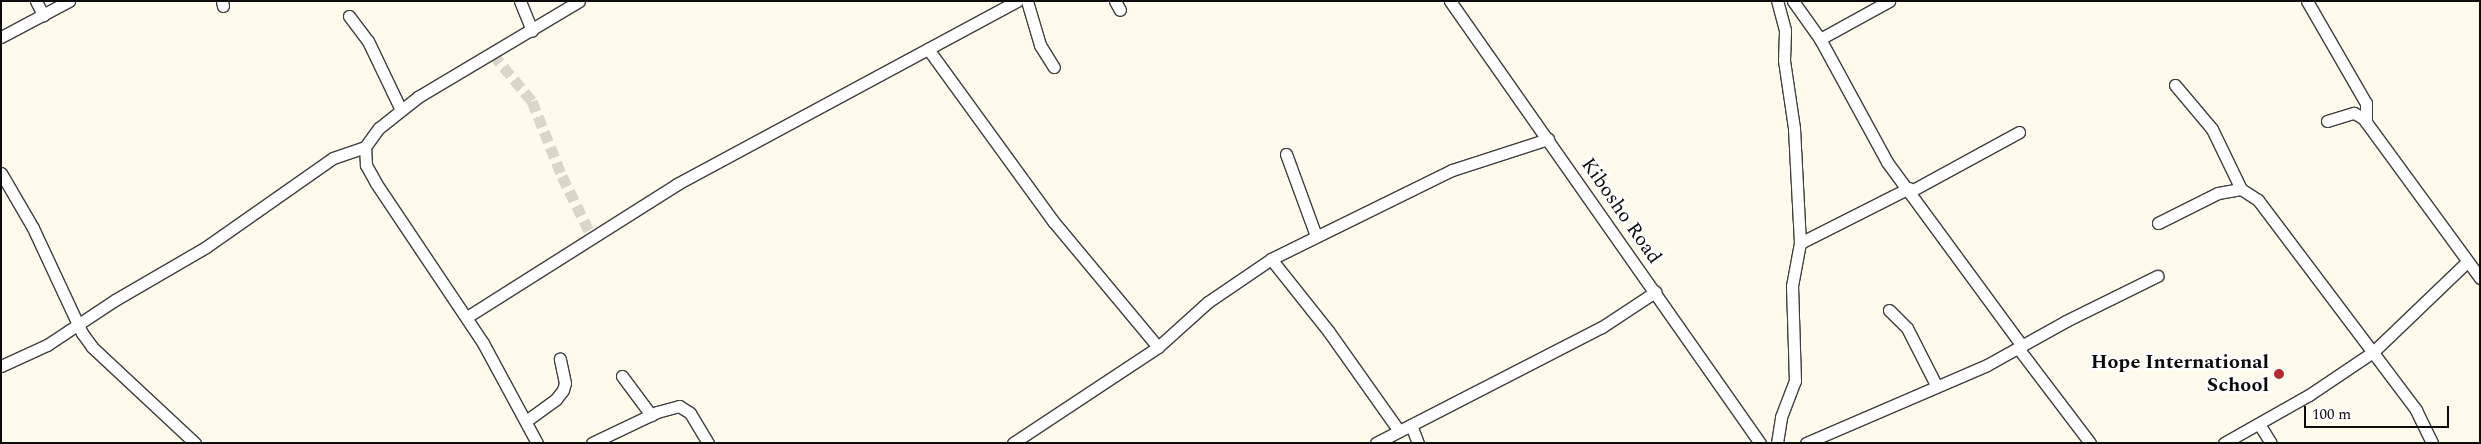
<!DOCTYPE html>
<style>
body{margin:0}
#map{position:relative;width:2481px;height:444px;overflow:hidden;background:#fefbec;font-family:Spectral,serif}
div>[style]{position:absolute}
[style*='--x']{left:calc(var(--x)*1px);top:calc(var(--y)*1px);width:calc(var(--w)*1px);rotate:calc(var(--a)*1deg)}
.minor-tunnel>*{height:11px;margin-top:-5.5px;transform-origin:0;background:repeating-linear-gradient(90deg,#dad7ca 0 11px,transparent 0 16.5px)}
.roads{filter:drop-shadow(1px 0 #3f3f3f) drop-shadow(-1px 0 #3f3f3f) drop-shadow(0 1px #3f3f3f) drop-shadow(0 -1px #3f3f3f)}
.minor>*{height:11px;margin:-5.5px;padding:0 5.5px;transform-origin:5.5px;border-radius:5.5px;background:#fff}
.dots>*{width:14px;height:14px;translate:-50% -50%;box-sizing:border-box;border:2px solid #fff;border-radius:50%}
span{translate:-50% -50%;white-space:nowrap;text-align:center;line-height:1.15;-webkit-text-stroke:5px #fff;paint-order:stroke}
.street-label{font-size:20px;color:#0c0c0c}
.poi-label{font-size:20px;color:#0c0c0c;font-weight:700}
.right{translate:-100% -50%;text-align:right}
.frame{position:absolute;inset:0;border:2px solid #0c0c0c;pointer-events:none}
.scale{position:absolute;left:2304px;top:406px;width:145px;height:22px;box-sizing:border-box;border:2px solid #0c0c0c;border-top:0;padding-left:6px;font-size:15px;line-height:18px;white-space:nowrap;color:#0c0c0c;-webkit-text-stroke:4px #fff;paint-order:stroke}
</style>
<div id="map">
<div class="minor-tunnel">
<div style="--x:493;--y:54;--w:61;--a:50.3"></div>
<div style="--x:532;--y:101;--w:81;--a:68.2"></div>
<div style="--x:562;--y:176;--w:68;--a:63.8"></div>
</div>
<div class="roads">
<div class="minor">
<div style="--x:36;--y:1;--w:16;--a:63"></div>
<div style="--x:222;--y:1;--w:5;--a:79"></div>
<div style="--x:520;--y:1;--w:32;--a:68"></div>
<div style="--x:1027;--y:1;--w:46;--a:73.5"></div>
<div style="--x:1040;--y:45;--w:26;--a:58"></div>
<div style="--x:1115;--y:1;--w:10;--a:61"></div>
<div style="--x:1450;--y:1;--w:540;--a:54.96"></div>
<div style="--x:1793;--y:1;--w:47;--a:54.6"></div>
<div style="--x:1820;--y:39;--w:140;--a:61.4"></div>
<div style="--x:1887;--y:162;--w:228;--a:53.7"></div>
<div style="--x:2307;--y:1;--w:118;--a:60"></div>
<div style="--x:2366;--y:103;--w:19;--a:90"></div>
<div style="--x:349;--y:16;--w:31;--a:53"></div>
<div style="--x:368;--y:41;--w:76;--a:64.4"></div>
<div style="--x:1;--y:37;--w:77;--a:-27.9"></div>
<div style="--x:1820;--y:39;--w:79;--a:-28.8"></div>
<div style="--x:928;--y:49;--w:213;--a:54"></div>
<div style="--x:1053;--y:221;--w:164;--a:50.2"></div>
<div style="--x:2175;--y:85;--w:57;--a:49.9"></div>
<div style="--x:2212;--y:129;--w:67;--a:64.2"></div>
<div style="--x:2327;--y:121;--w:28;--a:-17"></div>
<div style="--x:2354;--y:113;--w:10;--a:29"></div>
<div style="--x:2363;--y:118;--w:198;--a:53.8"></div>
<div style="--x:1286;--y:154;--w:87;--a:69.9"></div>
<div style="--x:1;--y:173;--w:64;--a:59.8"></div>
<div style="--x:33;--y:228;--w:116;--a:65"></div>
<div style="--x:82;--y:333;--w:17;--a:54"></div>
<div style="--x:92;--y:347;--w:141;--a:43"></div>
<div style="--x:1911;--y:191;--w:123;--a:-28.6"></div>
<div style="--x:2158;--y:223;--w:67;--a:-26.6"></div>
<div style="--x:2218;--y:193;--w:23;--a:-10"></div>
<div style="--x:2241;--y:189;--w:20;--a:33"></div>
<div style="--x:2258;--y:200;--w:263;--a:53"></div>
<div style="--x:2416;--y:410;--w:37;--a:64"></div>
<div style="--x:1800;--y:243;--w:122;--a:-26.8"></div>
<div style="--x:1271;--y:259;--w:93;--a:51.5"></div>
<div style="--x:1329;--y:332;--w:121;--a:54.7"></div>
<div style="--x:1889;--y:310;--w:25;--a:45"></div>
<div style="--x:1907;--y:328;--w:64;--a:63"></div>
<div style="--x:467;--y:317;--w:249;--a:-32.3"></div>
<div style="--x:677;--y:184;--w:386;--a:-28.3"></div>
<div style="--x:2018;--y:348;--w:119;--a:52.8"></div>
<div style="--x:1;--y:366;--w:51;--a:-24.5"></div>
<div style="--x:47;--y:345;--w:82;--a:-33.5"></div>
<div style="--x:115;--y:300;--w:105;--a:-30.2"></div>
<div style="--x:206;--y:247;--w:155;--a:-35"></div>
<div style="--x:333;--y:158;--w:34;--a:-19"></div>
<div style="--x:622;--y:376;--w:49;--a:53.4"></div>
<div style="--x:526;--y:421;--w:37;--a:-36"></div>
<div style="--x:556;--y:399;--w:11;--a:-52"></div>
<div style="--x:563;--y:390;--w:7;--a:-74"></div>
<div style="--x:565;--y:383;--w:25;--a:-102"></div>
<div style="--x:2259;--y:424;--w:22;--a:58"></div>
<div style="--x:1411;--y:425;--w:19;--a:69"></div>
<div style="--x:537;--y:443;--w:114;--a:-118.4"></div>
<div style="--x:483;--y:343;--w:192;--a:-123.8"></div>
<div style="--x:376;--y:183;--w:21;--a:-119"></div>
<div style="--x:366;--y:165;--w:18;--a:-93"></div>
<div style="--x:365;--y:147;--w:24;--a:-54"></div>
<div style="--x:379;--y:128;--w:50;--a:-38.5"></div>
<div style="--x:418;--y:97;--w:187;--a:-30.8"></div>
<div style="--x:592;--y:443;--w:72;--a:-25.5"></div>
<div style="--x:657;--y:412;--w:23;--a:-15"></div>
<div style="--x:679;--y:406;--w:13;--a:32"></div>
<div style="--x:690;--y:413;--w:35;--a:59"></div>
<div style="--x:1013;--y:443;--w:174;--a:-33.5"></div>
<div style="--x:1158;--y:347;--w:67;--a:-42"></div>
<div style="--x:1208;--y:302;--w:76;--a:-34.3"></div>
<div style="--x:1271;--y:259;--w:202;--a:-26.2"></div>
<div style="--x:1452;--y:170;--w:101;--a:-17.9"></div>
<div style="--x:1376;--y:443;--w:254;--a:-27.2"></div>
<div style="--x:1602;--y:327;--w:64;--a:-33.4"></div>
<div style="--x:1777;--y:443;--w:26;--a:-81"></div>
<div style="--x:1781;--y:417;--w:39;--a:-69"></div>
<div style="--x:1795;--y:381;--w:95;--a:-91.8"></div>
<div style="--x:1792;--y:286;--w:44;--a:-79.5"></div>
<div style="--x:1800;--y:243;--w:115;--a:-93"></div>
<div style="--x:1794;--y:128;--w:69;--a:-98.4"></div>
<div style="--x:1784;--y:60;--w:30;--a:-88"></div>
<div style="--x:1785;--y:30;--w:30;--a:-105"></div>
<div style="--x:1806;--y:443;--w:197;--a:-23.3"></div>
<div style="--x:1987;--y:365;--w:90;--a:-29.1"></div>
<div style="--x:2066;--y:321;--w:102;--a:-26.3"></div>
<div style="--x:2224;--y:443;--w:98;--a:-29.5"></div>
<div style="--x:2309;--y:395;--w:77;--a:-33.9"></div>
<div style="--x:2373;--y:352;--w:130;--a:-43.8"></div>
</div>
</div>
<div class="dots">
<div style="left:2279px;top:374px;background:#b62a2f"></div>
</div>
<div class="street-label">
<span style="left:1621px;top:211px;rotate:55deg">Kibosho Road</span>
</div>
<div class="poi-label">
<span class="right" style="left:2269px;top:374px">Hope International<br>School</span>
</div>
<div class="frame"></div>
<div class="scale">100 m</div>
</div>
